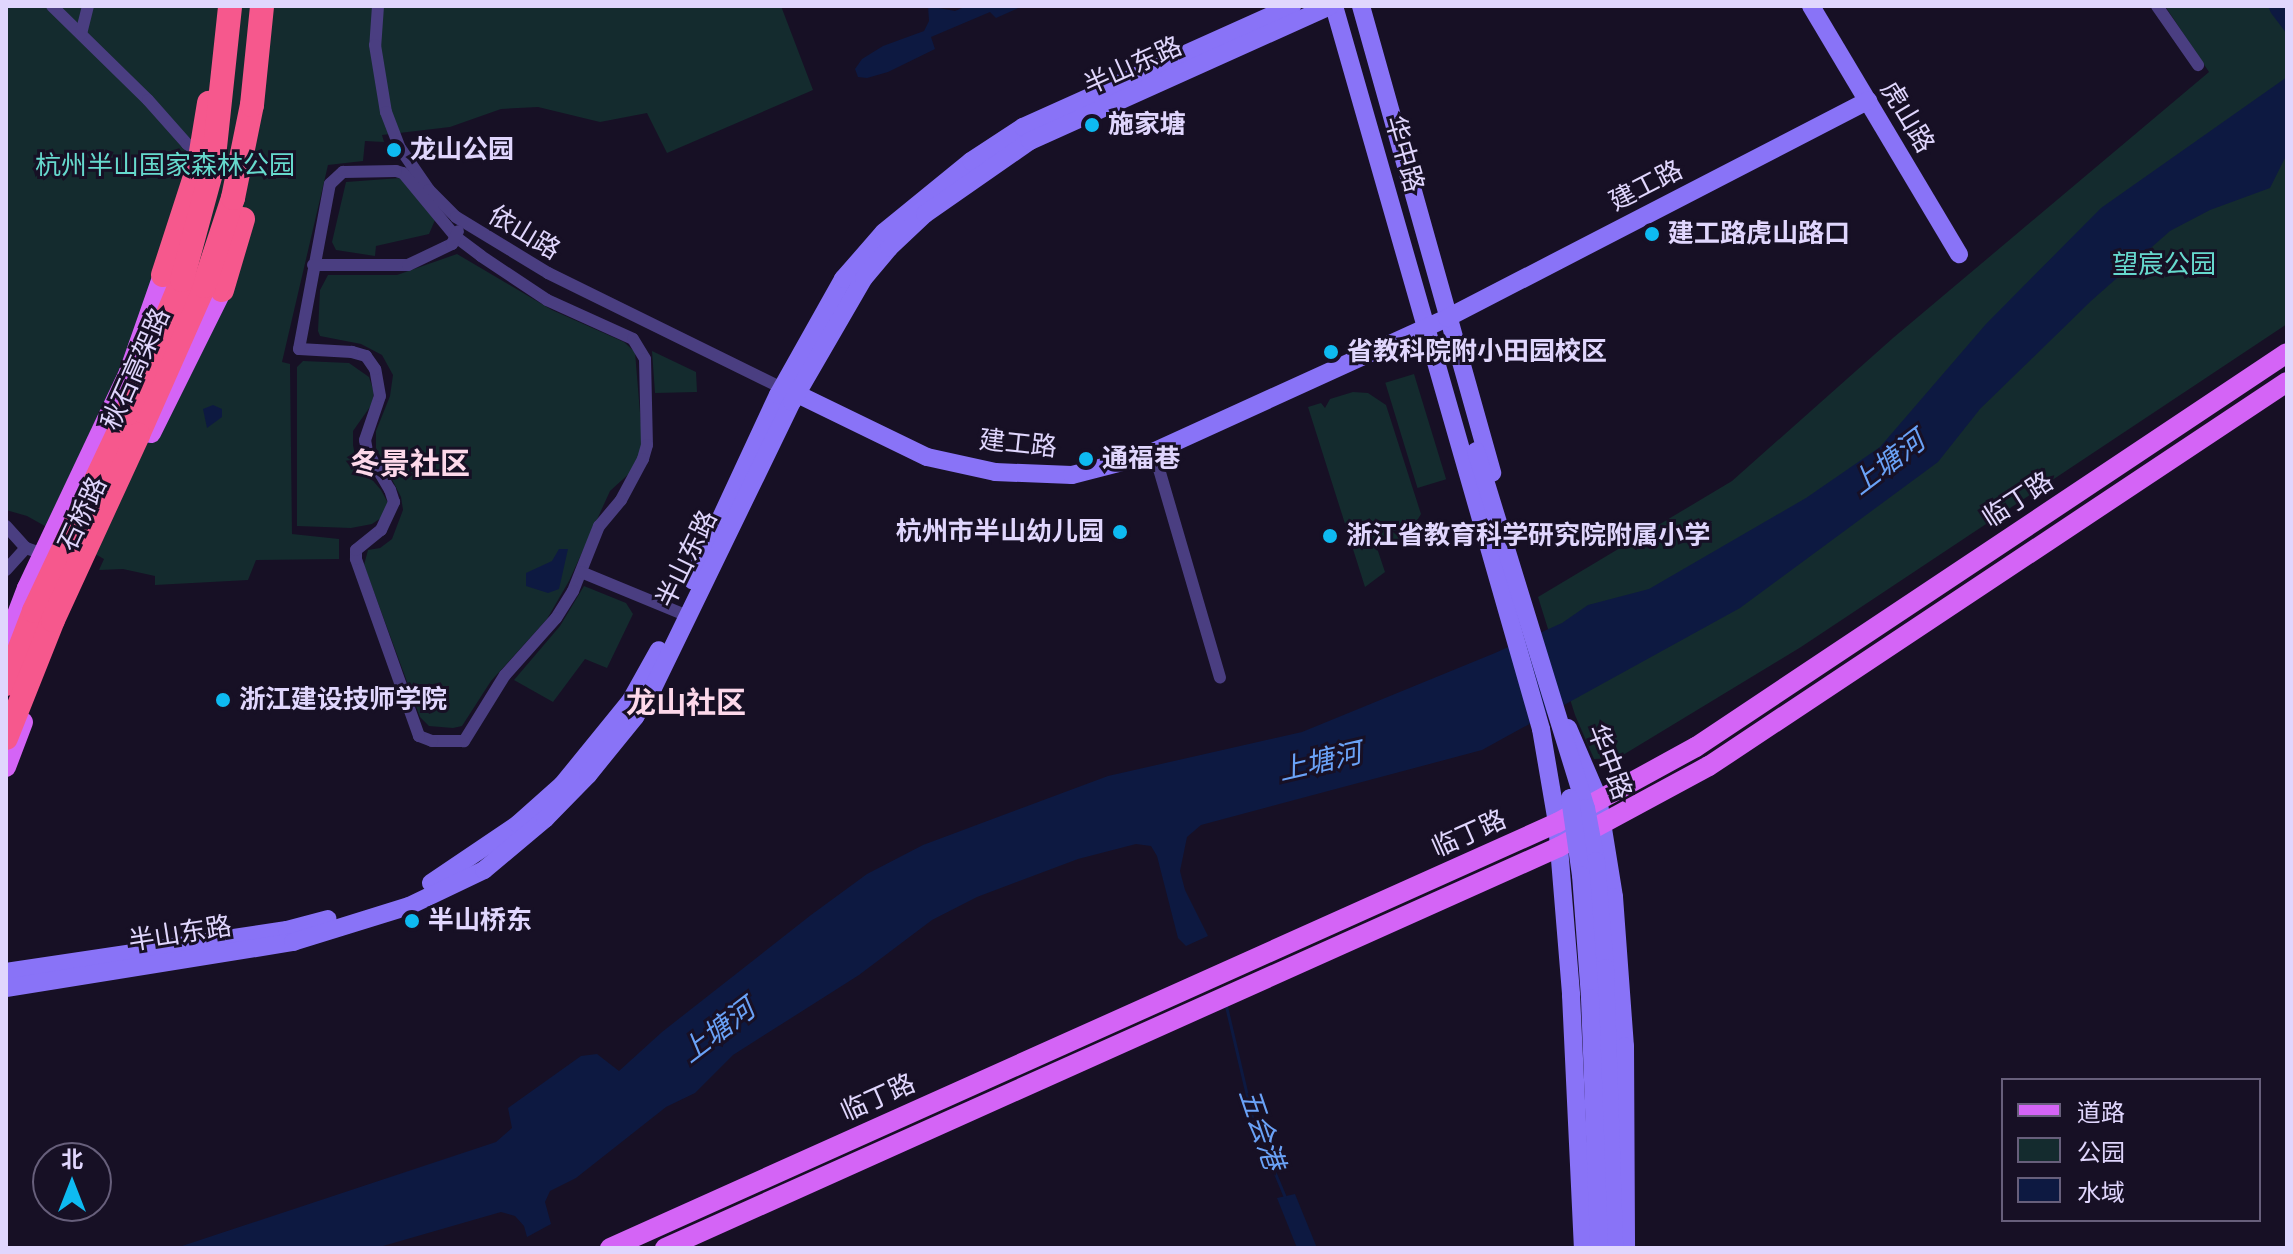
<!DOCTYPE html>
<meta charset="utf-8">
<style>
body{margin:0}
#map{position:relative;width:2293px;height:1254px;overflow:hidden;background:#171025;font-family:Roboto,"Noto Sans SC",sans-serif}
div>[style]{position:absolute}
[style*='--x']{left:calc(var(--x)*1px);top:calc(var(--y)*1px);width:calc(var(--w)*1px);rotate:calc(var(--a)*1deg)}
.green>*{inset:0;background:#142b2e;transform-origin:0 0}
.water>*{inset:0;background:#0d1941}
.stream>*{height:3px;margin:-1.5px;padding:0 1.5px;transform-origin:1.5px;border-radius:1.5px;background:#0d1941}
.street>*{height:12px;margin:-6px;padding:0 6px;transform-origin:6px;border-radius:6px;background:#4a3e81}
.secondary>*{height:18px;margin:-9px;padding:0 9px;transform-origin:9px;border-radius:9px;background:#8973f7}
.primary>*{height:20px;margin:-10px;padding:0 10px;transform-origin:10px;border-radius:10px;background:#d464f6}
.highway>*{height:24px;margin:-12px;padding:0 12px;transform-origin:12px;border-radius:12px;background:#f6588d}
.secondary-bridge>*{height:18px;margin:-9px;padding:0 9px;transform-origin:9px;border-radius:9px;background:#8973f7}
.highway-bridge>*{height:24px;margin:-12px;padding:0 12px;transform-origin:12px;border-radius:12px;background:#f6588d}
.dots>*{width:22px;height:22px;translate:-50% -50%;box-sizing:border-box;border:4px solid #171025;border-radius:50%}
span{translate:-50% -50%;white-space:nowrap;text-align:center;line-height:1.15;-webkit-text-stroke:6px #171025;paint-order:stroke}
.street-label{font-size:26px;color:#e0d6fd}
.poi-label{font-size:26px;color:#e0d6fd;font-weight:700}
.left{translate:0 -50%;text-align:left}
.right{translate:-100% -50%;text-align:right}
.park-label{font-size:26px;color:#66d9cd}
.water-label{font-size:28px;color:#6aa2f7;font-style:italic}
.quarter-label{font-size:30px;color:#fdd8ea;font-weight:700}
.frame{position:absolute;inset:0;border:8px solid #e0d6fd;pointer-events:none}
.legend{position:absolute;left:2001px;top:1078px;width:260px;height:144px;box-sizing:border-box;background:#171025;border:2px solid #675f7b;margin:0;padding:10px 14px;list-style:none;font-size:24px;color:#e0d6fd}
.legend li{display:flex;align-items:center;gap:16px;height:40px}
.legend b{width:40px;border:2px solid #675f7b}
.north{position:absolute;left:32px;top:1142px;width:80px;height:80px;box-sizing:border-box;background:#171025;border:2px solid #675f7b;border-radius:50%;rotate:0deg;font-size:22px;font-weight:700;line-height:32px;text-align:center;color:#e0d6fd}
.north::after{content:'';display:block;margin:auto;width:28px;height:36px;background:#0ebaf1;clip-path:polygon(50% 0,100% 100%,50% 72%,0 100%)}
</style>
<div id="map">
<div class="green">
<div style="clip-path:polygon(6px 6px,781px 6px,813px 90px,667px 153px,647px 113px,600px 122px,538px 107px,501px 109px,450px 127px,382px 135px,384px 142px,365px 141px,363px 161px,328px 165px,282px 362px,290px 364px,292px 534px,339px 539px,339px 559px,256px 560px,248px 580px,155px 585px,155px 576px,123px 569px,99px 570px,104px 559px,27px 516px,6px 510px)"></div>
<div style="clip-path:polygon(2165px 6px,2287px 6px,2287px 324px,1801px 647px,1618px 758px,1594px 759px,1575px 715px,1538px 597px,1732px 481px,1893px 338px,2209px 72px)"></div>
<div style="clip-path:polygon(400px 178px,435px 220px,429px 234px,376px 246px,375px 256px,336px 250px,332px 242px,346px 182px)"></div>
<div style="clip-path:polygon(457px 254px,552px 310px,624px 342px,635px 352px,643px 449px,633px 470px,610px 491px,569px 581px,547px 619px,491px 681px,462px 726px,453px 728px,429px 726px,420px 717px,364px 565px,368px 550px,380px 548px,392px 539px,403px 510px,401px 497px,376px 448px,376px 431px,390px 396px,393px 375px,382px 355px,361px 344px,320px 336px,318px 331px,320px 290px,328px 275px,397px 275px)"></div>
<div style="clip-path:polygon(652px 351px,696px 372px,697px 392px,655px 393px)"></div>
<div style="clip-path:polygon(303px 361px,349px 363px,369px 377px,374px 392px,372px 404px,353px 431px,353px 445px,356px 461px,381px 490px,388px 503px,384px 516px,372px 524px,351px 528px,297px 526px,297px 367px)"></div>
<div style="left:1414px;top:374px;width:110px;height:30px;rotate:73deg"></div>
<div style="clip-path:polygon(1353px 392px,1368px 393px,1386px 405px,1421px 514px,1407px 537px,1377px 548px,1385px 572px,1365px 587px,1308px 407px,1321px 403px,1325px 408px,1330px 399px)"></div>
<div style="clip-path:polygon(584px 586px,626px 603px,633px 614px,607px 668px,585px 659px,553px 702px,514px 680px,560px 626px)"></div>
</div>
<div class="water">
<div style="clip-path:polygon(928px 6px,955px 11px,967px 6px,1023px 6px,996px 18px,990px 12px,931px 37px,935px 49px,888px 72px,867px 78px,858px 77px,855px 69px,862px 59px,883px 46px,924px 31px,929px 21px)"></div>
<div style="clip-path:polygon(2268px 6px,2287px 6px,2287px 34px,2271px 13px)"></div>
<div style="clip-path:polygon(2287px 77px,2287px 154px,2270px 188px,2210px 210px,2170px 231px,2091px 301px,1980px 409px,1938px 462px,1740px 608px,1482px 750px,1201px 825px,1187px 837px,1180px 871px,1185px 890px,1208px 936px,1186px 946px,1178px 938px,1157px 856px,1151px 846px,1136px 844px,1078px 859px,977px 897px,932px 920px,859px 975px,733px 1055px,695px 1093px,666px 1107px,576px 1178px,550px 1191px,545px 1202px,551px 1224px,527px 1237px,524px 1226px,515px 1216px,501px 1212px,376px 1248px,176px 1248px,496px 1142px,512px 1128px,508px 1108px,581px 1056px,597px 1054px,619px 1071px,662px 1032px,811px 915px,867px 874px,923px 845px,1108px 776px,1302px 732px,1495px 653px,1562px 623px,1588px 605px,1649px 589px,1806px 498px,1880px 447px,1986px 324px,2101px 208px)"></div>
<div style="clip-path:polygon(213px 405px,222px 409px,222px 417px,207px 428px,203px 409px)"></div>
<div style="clip-path:polygon(559px 549px,568px 549px,559px 589px,548px 593px,526px 586px,526px 573px,552px 561px)"></div>
<div style="clip-path:polygon(1295px 1194px,1317px 1248px,1297px 1248px,1277px 1198px)"></div>
</div>
<div class="stream">
<div style="--x:1226;--y:1006;--w:118;--a:76.8"></div>
<div style="--x:1253;--y:1121;--w:82;--a:67.2"></div>
</div>
<div class="street">
<div style="--x:52;--y:6;--w:134;--a:44.4"></div>
<div style="--x:148;--y:100;--w:59;--a:48.4"></div>
<div style="--x:187;--y:144;--w:17;--a:33"></div>
<div style="--x:378;--y:6;--w:39;--a:94"></div>
<div style="--x:375;--y:45;--w:68;--a:80.7"></div>
<div style="--x:386;--y:112;--w:39;--a:69"></div>
<div style="--x:400;--y:148;--w:51;--a:55.4"></div>
<div style="--x:429;--y:190;--w:38;--a:45"></div>
<div style="--x:456;--y:217;--w:108;--a:31.3"></div>
<div style="--x:548;--y:273;--w:261;--a:26.2"></div>
<div style="--x:2157;--y:6;--w:72;--a:55.2"></div>
<div style="--x:81;--y:34;--w:29;--a:-76"></div>
<div style="--x:396;--y:171;--w:7;--a:16"></div>
<div style="--x:403;--y:173;--w:83;--a:50.4"></div>
<div style="--x:456;--y:237;--w:31;--a:37"></div>
<div style="--x:481;--y:256;--w:79;--a:33.7"></div>
<div style="--x:547;--y:300;--w:94;--a:24.4"></div>
<div style="--x:633;--y:339;--w:23;--a:59"></div>
<div style="--x:645;--y:359;--w:86;--a:88.7"></div>
<div style="--x:647;--y:445;--w:15;--a:106"></div>
<div style="--x:643;--y:459;--w:47;--a:118.2"></div>
<div style="--x:621;--y:500;--w:34;--a:130"></div>
<div style="--x:599;--y:526;--w:70;--a:111.8"></div>
<div style="--x:573;--y:591;--w:32;--a:122"></div>
<div style="--x:556;--y:618;--w:76;--a:131.8"></div>
<div style="--x:505;--y:675;--w:78;--a:121.8"></div>
<div style="--x:464;--y:741;--w:32;--a:180"></div>
<div style="--x:432;--y:741;--w:14;--a:-159"></div>
<div style="--x:419;--y:736;--w:188;--a:-109.6"></div>
<div style="--x:356;--y:559;--w:9;--a:-90"></div>
<div style="--x:356;--y:550;--w:32;--a:-39"></div>
<div style="--x:381;--y:530;--w:31;--a:-65"></div>
<div style="--x:394;--y:502;--w:13;--a:-108"></div>
<div style="--x:390;--y:490;--w:45;--a:-120.5"></div>
<div style="--x:367;--y:451;--w:11;--a:-100"></div>
<div style="--x:365;--y:440;--w:46;--a:-71.2"></div>
<div style="--x:380;--y:396;--w:27;--a:-100"></div>
<div style="--x:375;--y:369;--w:16;--a:-125"></div>
<div style="--x:366;--y:356;--w:15;--a:-164"></div>
<div style="--x:352;--y:352;--w:53;--a:-176.8"></div>
<div style="--x:299;--y:349;--w:168;--a:-79.4"></div>
<div style="--x:330;--y:184;--w:18;--a:-43"></div>
<div style="--x:343;--y:172;--w:53;--a:-1.1"></div>
<div style="--x:313;--y:265;--w:95;--a:0"></div>
<div style="--x:408;--y:265;--w:49;--a:-25.5"></div>
<div style="--x:452;--y:244;--w:14;--a:-65"></div>
<div style="--x:1154;--y:452;--w:235;--a:73.7"></div>
<div style="--x:6;--y:526;--w:30;--a:48"></div>
<div style="--x:26;--y:548;--w:24;--a:19"></div>
<div style="--x:6;--y:570;--w:30;--a:-48"></div>
<div style="--x:581;--y:572;--w:116;--a:22.4"></div>
</div>
<div class="secondary">
<div style="--x:1334;--y:6;--w:752;--a:74.02"></div>
<div style="--x:1541;--y:729;--w:95;--a:80.3"></div>
<div style="--x:1557;--y:823;--w:173;--a:85.3"></div>
<div style="--x:1571;--y:995;--w:253;--a:87.3"></div>
<div style="--x:1361;--y:6;--w:485;--a:74.3"></div>
<div style="--x:1811;--y:6;--w:289;--a:59.2"></div>
<div style="--x:789;--y:390;--w:153;--a:25.9"></div>
<div style="--x:927;--y:457;--w:70;--a:12.4"></div>
<div style="--x:995;--y:472;--w:77;--a:2.2"></div>
<div style="--x:1072;--y:475;--w:72;--a:-14.4"></div>
<div style="--x:1142;--y:457;--w:335;--a:-24.5"></div>
<div style="--x:1447;--y:318;--w:474;--a:-27.3"></div>
<div style="--x:692;--y:580;--w:204;--a:-65.1"></div>
<div style="--x:778;--y:395;--w:133;--a:-60.7"></div>
<div style="--x:843;--y:279;--w:62;--a:-48.9"></div>
<div style="--x:884;--y:232;--w:112;--a:-39.2"></div>
<div style="--x:971;--y:161;--w:62;--a:-33.2"></div>
<div style="--x:1023;--y:127;--w:295;--a:-24.2"></div>
<div style="--x:1568;--y:728;--w:76;--a:66.8"></div>
<div style="--x:1598;--y:798;--w:100;--a:80.8"></div>
<div style="--x:1614;--y:897;--w:149;--a:85.8"></div>
<div style="--x:1625;--y:1046;--w:202;--a:89.7"></div>
<div style="--x:431;--y:883;--w:105;--a:-34.1"></div>
<div style="--x:518;--y:824;--w:59;--a:-41.6"></div>
<div style="--x:562;--y:785;--w:109;--a:-50.9"></div>
<div style="--x:631;--y:700;--w:57;--a:-60.8"></div>
<div style="--x:6;--y:972;--w:284;--a:-8.5"></div>
<div style="--x:287;--y:930;--w:42;--a:-15"></div>
<div style="--x:6;--y:988;--w:291;--a:-9.1"></div>
<div style="--x:293;--y:942;--w:121;--a:-17.2"></div>
<div style="--x:409;--y:906;--w:83;--a:-25.6"></div>
<div style="--x:484;--y:870;--w:80;--a:-39.9"></div>
<div style="--x:545;--y:819;--w:62;--a:-45.7"></div>
<div style="--x:588;--y:775;--w:75;--a:-51"></div>
<div style="--x:635;--y:717;--w:34;--a:-58"></div>
<div style="--x:653;--y:688;--w:318;--a:-64.1"></div>
<div style="--x:792;--y:402;--w:143;--a:-59.9"></div>
<div style="--x:864;--y:278;--w:39;--a:-50"></div>
<div style="--x:889;--y:248;--w:50;--a:-43.4"></div>
<div style="--x:925;--y:214;--w:128;--a:-34.8"></div>
<div style="--x:1030;--y:141;--w:329;--a:-24.2"></div>
</div>
<div class="primary">
<div style="--x:151;--y:433;--w:160;--a:-63.6"></div>
<div style="--x:6;--y:643;--w:59;--a:-69.1"></div>
<div style="--x:27;--y:588;--w:239;--a:-64.7"></div>
<div style="--x:129;--y:372;--w:103;--a:-70.7"></div>
<div style="--x:6;--y:767;--w:48;--a:-69.3"></div>
<div style="--x:610;--y:1248;--w:1038;--a:-24.17"></div>
<div style="--x:1557;--y:823;--w:158;--a:-28.7"></div>
<div style="--x:1696;--y:747;--w:710;--a:-33.69"></div>
<div style="--x:665;--y:1248;--w:980;--a:-24.16"></div>
<div style="--x:1559;--y:847;--w:170;--a:-28.4"></div>
<div style="--x:1709;--y:766;--w:694;--a:-33.6"></div>
</div>
<div class="highway">
<div style="--x:163;--y:275;--w:117;--a:-72"></div>
<div style="--x:199;--y:164;--w:62;--a:-80.7"></div>
<div style="--x:222;--y:290;--w:74;--a:-73.5"></div>
<div style="--x:138;--y:435;--w:163;--a:-66.1"></div>
<div style="--x:204;--y:286;--w:93;--a:-71.8"></div>
<div style="--x:233;--y:198;--w:95;--a:-78.5"></div>
<div style="--x:252;--y:105;--w:100;--a:-84.2"></div>
</div>
<div class="secondary-bridge">
<div style="--x:1476;--y:451;--w:374;--a:72.9"></div>
<div style="--x:1586;--y:808;--w:54;--a:79.3"></div>
<div style="--x:1596;--y:861;--w:107;--a:85.2"></div>
<div style="--x:1605;--y:968;--w:278;--a:88.1"></div>
<div style="--x:1570;--y:798;--w:78;--a:81.9"></div>
<div style="--x:1581;--y:875;--w:123;--a:85.8"></div>
<div style="--x:1590;--y:998;--w:248;--a:87.9"></div>
</div>
<div class="highway-bridge">
<div style="--x:6;--y:684;--w:78;--a:-69"></div>
<div style="--x:34;--y:611;--w:206;--a:-64.7"></div>
<div style="--x:122;--y:425;--w:157;--a:-67.5"></div>
<div style="--x:182;--y:280;--w:118;--a:-74.8"></div>
<div style="--x:213;--y:166;--w:161;--a:-83.9"></div>
<div style="--x:6;--y:738;--w:127;--a:-68.3"></div>
<div style="--x:53;--y:620;--w:204;--a:-65.3"></div>
</div>
<div class="dots">
<div style="left:1092px;top:125px;background:#0ebaf1"></div>
<div style="left:394px;top:150px;background:#0ebaf1"></div>
<div style="left:1652px;top:234px;background:#0ebaf1"></div>
<div style="left:1331px;top:352px;background:#0ebaf1"></div>
<div style="left:1086px;top:459px;background:#0ebaf1"></div>
<div style="left:1120px;top:532px;background:#0ebaf1"></div>
<div style="left:1330px;top:536px;background:#0ebaf1"></div>
<div style="left:223px;top:700px;background:#0ebaf1"></div>
<div style="left:412px;top:921px;background:#0ebaf1"></div>
</div>
<div class="street-label">
<span style="left:1133px;top:66px;rotate:-24deg">半山东路</span>
<span style="left:1907px;top:117px;rotate:59deg">虎山路</span>
<span style="left:1404px;top:154px;rotate:74deg">华中路</span>
<span style="left:1646px;top:186px;rotate:-27deg">建工路</span>
<span style="left:524px;top:233px;rotate:31deg">依山路</span>
<span style="left:136px;top:369px;rotate:-66deg">秋石高架路</span>
<span style="left:1018px;top:444px;rotate:6deg">建工路</span>
<span style="left:2018px;top:500px;rotate:-33deg">临丁路</span>
<span style="left:83px;top:514px;rotate:-65deg">石桥路</span>
<span style="left:687px;top:559px;rotate:-64deg">半山东路</span>
<span style="left:1609px;top:762px;rotate:69deg">华中路</span>
<span style="left:1469px;top:834px;rotate:-24deg">临丁路</span>
<span style="left:180px;top:934px;rotate:-9deg">半山东路</span>
<span style="left:878px;top:1098px;rotate:-24deg">临丁路</span>
</div>
<div class="poi-label">
<span class="left" style="left:1108px;top:125px">施家塘</span>
<span class="left" style="left:410px;top:150px">龙山公园</span>
<span class="left" style="left:1668px;top:234px">建工路虎山路口</span>
<span class="left" style="left:1347px;top:352px">省教科院附小田园校区</span>
<span class="left" style="left:1102px;top:459px">通福巷</span>
<span class="right" style="left:1104px;top:532px">杭州市半山幼儿园</span>
<span class="left" style="left:1346px;top:536px">浙江省教育科学研究院附属小学</span>
<span class="left" style="left:239px;top:700px">浙江建设技师学院</span>
<span class="left" style="left:428px;top:921px">半山桥东</span>
</div>
<div class="park-label">
<span style="left:165px;top:166px">杭州半山国家森林公园</span>
<span style="left:2164px;top:265px">望宸公园</span>
</div>
<div class="water-label">
<span style="left:1888px;top:463px;rotate:-37deg">上塘河</span>
<span style="left:1320px;top:762px;rotate:-13deg">上塘河</span>
<span style="left:718px;top:1031px;rotate:-37deg">上塘河</span>
<span style="left:1261px;top:1129px;rotate:71deg">五会港</span>
</div>
<div class="quarter-label">
<span style="left:410px;top:464px">冬景社区</span>
<span style="left:686px;top:703px">龙山社区</span>
</div>
<div class="frame"></div>
<ul class="legend">
<li><b style="height:10px;background:#d464f6"></b>道路</li>
<li><b style="height:22px;background:#142b2e"></b>公园</li>
<li><b style="height:22px;background:#0d1941"></b>水域</li>
</ul>
<div class="north">北</div>
</div>
